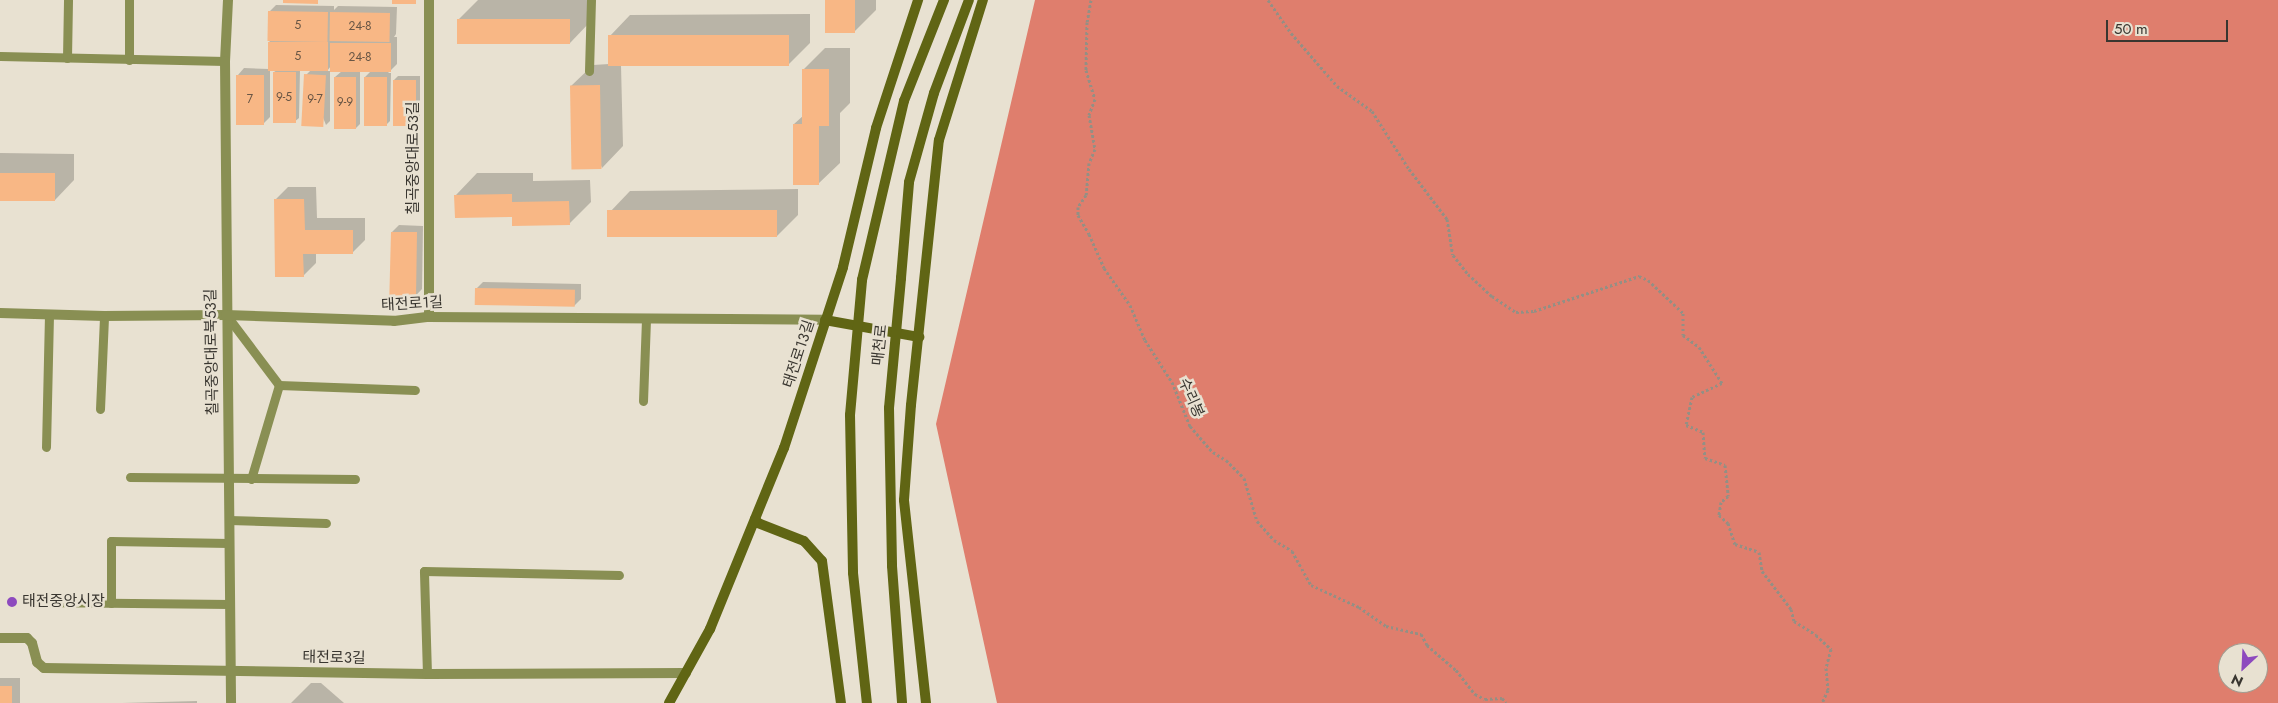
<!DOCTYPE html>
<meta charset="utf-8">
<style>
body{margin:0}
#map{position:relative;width:2278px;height:703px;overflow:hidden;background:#e8e1d1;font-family:Jost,"Noto Sans KR",sans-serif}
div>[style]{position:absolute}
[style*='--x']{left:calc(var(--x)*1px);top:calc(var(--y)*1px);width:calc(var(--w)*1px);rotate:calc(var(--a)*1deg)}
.forest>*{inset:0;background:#df7e6d}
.shadow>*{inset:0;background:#0003;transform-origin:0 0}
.building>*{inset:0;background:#f8b785;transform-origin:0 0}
.path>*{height:3px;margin-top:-1.5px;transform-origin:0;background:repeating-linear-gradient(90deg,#948f84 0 2.5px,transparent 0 5px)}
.service>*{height:9px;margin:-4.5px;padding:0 4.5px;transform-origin:4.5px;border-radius:4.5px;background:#898f53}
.minor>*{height:10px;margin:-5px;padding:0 5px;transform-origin:5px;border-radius:5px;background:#898f53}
.secondary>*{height:10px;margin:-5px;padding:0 5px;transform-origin:5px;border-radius:5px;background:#606514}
.secondary-bridge>*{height:10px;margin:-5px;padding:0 5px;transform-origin:5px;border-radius:5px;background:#606514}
.dots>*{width:14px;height:14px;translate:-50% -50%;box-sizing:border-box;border:2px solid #e8e1d1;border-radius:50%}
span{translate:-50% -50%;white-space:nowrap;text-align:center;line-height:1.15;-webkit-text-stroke:5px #e8e1d1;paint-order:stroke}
.number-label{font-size:12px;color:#695645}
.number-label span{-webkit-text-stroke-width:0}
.street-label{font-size:15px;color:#393630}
.poi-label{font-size:15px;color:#393630}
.left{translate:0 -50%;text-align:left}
.north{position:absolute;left:2218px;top:643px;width:50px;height:50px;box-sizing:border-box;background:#e8e1d1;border:1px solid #a29d91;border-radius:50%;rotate:205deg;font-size:14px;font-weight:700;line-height:20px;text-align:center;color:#393630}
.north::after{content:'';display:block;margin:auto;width:18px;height:22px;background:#8d4abe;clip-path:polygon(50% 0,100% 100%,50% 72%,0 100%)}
.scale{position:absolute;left:2106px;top:20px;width:122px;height:22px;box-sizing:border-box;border:2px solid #393630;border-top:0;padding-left:6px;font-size:15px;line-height:18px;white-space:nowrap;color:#393630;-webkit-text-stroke:4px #e8e1d1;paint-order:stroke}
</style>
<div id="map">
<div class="forest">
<div style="clip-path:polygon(evenodd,1035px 0,2278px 0,2278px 703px,997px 703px,936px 424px,1035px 0,2228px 653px,2258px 653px,2258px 683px,2228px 683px,2228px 653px)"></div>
</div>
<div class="shadow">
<div style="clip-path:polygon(478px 0,591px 0,591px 21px,570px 43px,458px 20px)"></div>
<div style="clip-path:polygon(826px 0,876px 0,876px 10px,855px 31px)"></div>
<div style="clip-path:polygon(276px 5px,334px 6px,334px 10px,338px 6px,397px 7px,396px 34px,394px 37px,397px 37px,397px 64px,388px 73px,391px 73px,390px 121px,386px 125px,365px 77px,371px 71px,360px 71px,360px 124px,356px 128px,335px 77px,342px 71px,331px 66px,327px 71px,330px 71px,330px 121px,326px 125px,306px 75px,311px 70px,300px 70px,299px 118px,294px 122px,274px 72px,277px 70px,270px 70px,270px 117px,263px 124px,238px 75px,244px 68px,269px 69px,269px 42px,272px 39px,269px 12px)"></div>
<div style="clip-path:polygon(810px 14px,810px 43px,788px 65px,621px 65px,623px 146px,602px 168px,571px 86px,593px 65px,609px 64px,609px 37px,630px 15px)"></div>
<div style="clip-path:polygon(825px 48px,850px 48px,850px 103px,840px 113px,840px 163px,818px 184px,794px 124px,804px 115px,803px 70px)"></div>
<div style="clip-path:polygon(398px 76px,420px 76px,420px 121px,415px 125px,394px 80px)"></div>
<div style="clip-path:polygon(0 153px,74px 154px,74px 180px,55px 200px,0 199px)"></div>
<div style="clip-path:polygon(477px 173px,533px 173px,533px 181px,590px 180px,591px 202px,569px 224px,513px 216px,456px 195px)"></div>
<div style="clip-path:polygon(288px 187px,316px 187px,317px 218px,365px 218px,365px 240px,353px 252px,316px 253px,316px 263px,303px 276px,275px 200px)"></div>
<div style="clip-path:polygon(798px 189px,798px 215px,777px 236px,609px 213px,630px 191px)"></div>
<div style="clip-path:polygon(399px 225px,423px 226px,422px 289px,404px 308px,392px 232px)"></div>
<div style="clip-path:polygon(483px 282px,581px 284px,581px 299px,574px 306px,476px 289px)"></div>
<div style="left:0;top:678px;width:20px;height:25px"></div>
<div style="clip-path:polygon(311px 683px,321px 683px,344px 703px,291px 703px)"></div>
<div style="clip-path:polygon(197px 701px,197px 703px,122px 703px)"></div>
</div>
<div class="building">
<div style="clip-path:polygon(283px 0,318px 0,318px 4px,283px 3px)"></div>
<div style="left:392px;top:0;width:24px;height:4px"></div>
<div style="left:825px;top:0;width:30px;height:33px"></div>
<div style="left:268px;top:11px;width:60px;height:30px;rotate:1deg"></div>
<div style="left:330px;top:12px;width:60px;height:29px;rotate:1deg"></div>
<div style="left:457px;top:19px;width:113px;height:25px"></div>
<div style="left:789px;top:35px;width:31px;height:181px;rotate:90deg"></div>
<div style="left:268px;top:42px;width:60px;height:29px"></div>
<div style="left:330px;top:43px;width:61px;height:29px"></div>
<div style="clip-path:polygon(802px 69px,829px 69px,829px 126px,819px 126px,819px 185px,793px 185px,793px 124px,802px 124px)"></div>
<div style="left:273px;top:72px;width:23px;height:51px"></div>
<div style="left:304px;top:74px;width:22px;height:52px;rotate:3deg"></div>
<div style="left:236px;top:75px;width:28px;height:50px"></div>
<div style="left:334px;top:77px;width:22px;height:52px"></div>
<div style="left:364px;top:77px;width:23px;height:49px"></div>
<div style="left:393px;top:80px;width:23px;height:46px"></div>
<div style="left:600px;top:85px;width:84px;height:30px;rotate:89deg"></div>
<div style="left:0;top:173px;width:55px;height:28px"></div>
<div style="clip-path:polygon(512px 194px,512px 202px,569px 201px,570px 225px,512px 226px,512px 217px,455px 218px,454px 195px)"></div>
<div style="clip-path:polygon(274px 199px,304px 199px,305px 230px,353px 230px,353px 254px,303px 254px,304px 277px,275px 277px)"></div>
<div style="left:777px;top:210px;width:27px;height:170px;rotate:90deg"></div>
<div style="clip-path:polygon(391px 232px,417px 232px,416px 297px,404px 310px,389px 309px)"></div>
<div style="left:475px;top:288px;width:100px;height:17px;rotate:1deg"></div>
<div style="left:0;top:686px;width:12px;height:17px"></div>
</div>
<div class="path">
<div style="--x:1091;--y:0;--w:22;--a:100"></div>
<div style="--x:1087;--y:22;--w:48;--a:91.2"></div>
<div style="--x:1086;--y:70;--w:30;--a:73"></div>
<div style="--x:1095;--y:99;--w:17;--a:111"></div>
<div style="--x:1089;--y:115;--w:35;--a:80"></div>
<div style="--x:1095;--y:149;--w:15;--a:113"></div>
<div style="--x:1089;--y:163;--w:32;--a:95"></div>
<div style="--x:1086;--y:195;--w:14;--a:124"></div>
<div style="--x:1078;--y:207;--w:8;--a:90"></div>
<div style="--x:1078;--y:215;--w:22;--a:60"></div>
<div style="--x:1089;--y:234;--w:37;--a:66"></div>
<div style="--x:1104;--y:268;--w:45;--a:54.9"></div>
<div style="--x:1130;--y:305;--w:38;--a:67"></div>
<div style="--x:1145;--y:340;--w:50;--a:57.3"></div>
<div style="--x:1172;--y:382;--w:48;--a:67.8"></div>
<div style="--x:1190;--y:426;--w:35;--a:49"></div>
<div style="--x:1213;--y:452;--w:15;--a:32"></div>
<div style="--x:1226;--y:460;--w:25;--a:45"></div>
<div style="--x:1244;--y:478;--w:45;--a:73.2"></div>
<div style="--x:1257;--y:521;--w:25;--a:48"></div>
<div style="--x:1274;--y:540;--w:21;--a:31"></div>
<div style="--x:1292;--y:551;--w:39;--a:61"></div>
<div style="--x:1311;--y:585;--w:53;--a:24.6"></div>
<div style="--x:1359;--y:607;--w:33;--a:35"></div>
<div style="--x:1386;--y:626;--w:36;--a:13"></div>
<div style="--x:1421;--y:634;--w:13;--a:61"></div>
<div style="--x:1427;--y:645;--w:38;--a:41"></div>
<div style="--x:1456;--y:670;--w:31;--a:52"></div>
<div style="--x:1475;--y:694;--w:11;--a:27"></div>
<div style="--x:1485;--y:699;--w:17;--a:-3"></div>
<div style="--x:1502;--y:698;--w:6;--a:51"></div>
<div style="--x:1268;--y:0;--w:40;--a:55.1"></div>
<div style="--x:1291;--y:33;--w:70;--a:49"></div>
<div style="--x:1337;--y:86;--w:43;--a:35.5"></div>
<div style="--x:1372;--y:111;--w:69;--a:57.5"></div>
<div style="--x:1409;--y:169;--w:63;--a:52.8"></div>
<div style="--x:1447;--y:219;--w:36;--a:81"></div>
<div style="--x:1453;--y:255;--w:24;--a:52"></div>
<div style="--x:1468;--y:274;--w:33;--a:43"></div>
<div style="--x:1492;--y:296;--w:29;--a:34"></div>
<div style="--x:1516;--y:312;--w:18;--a:-3"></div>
<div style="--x:1534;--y:311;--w:111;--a:-18.4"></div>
<div style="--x:1639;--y:276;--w:10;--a:24"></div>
<div style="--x:1648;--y:280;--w:48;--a:43.3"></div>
<div style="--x:1683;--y:313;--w:22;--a:90"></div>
<div style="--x:1683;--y:335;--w:20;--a:37"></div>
<div style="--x:1699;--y:347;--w:43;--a:57.4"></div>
<div style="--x:1722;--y:383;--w:33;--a:155"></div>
<div style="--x:1692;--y:397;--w:29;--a:102"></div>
<div style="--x:1686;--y:425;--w:18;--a:22"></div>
<div style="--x:1703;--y:432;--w:26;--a:86"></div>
<div style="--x:1705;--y:458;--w:21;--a:19"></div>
<div style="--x:1725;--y:465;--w:31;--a:84"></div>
<div style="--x:1728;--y:496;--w:9;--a:139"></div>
<div style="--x:1721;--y:502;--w:13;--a:99"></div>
<div style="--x:1719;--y:515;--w:12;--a:42"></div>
<div style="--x:1728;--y:523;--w:22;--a:72"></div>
<div style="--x:1735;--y:544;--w:25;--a:18"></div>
<div style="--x:1759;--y:552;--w:19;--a:81"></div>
<div style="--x:1762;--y:571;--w:48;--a:52.7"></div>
<div style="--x:1791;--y:609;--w:12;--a:76"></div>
<div style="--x:1794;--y:621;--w:26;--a:32"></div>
<div style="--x:1816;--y:635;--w:21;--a:43"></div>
<div style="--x:1831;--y:649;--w:20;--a:105"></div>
<div style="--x:1826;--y:668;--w:22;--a:85"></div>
<div style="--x:1828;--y:690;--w:14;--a:115"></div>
</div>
<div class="service">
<div style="--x:0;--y:56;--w:225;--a:1.3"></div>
<div style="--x:67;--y:58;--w:58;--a:-89"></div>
<div style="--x:129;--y:60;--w:60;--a:-90"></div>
<div style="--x:589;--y:71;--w:71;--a:-88.4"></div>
<div style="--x:227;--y:316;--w:86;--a:53"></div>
<div style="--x:279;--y:385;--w:136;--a:2.1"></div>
<div style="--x:643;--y:401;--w:81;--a:-87.9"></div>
<div style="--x:100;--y:409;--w:93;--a:-87.5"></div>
<div style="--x:46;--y:447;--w:133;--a:-88.7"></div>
<div style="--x:130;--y:477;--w:225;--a:0.5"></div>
<div style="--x:251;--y:479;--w:98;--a:-73.4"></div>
<div style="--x:229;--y:520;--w:97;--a:1.8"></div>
<div style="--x:35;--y:602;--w:195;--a:0.6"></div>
<div style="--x:111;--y:603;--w:62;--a:-90"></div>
<div style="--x:111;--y:541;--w:118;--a:1"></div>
<div style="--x:427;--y:674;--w:103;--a:-91.7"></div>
<div style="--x:424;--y:571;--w:195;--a:1.2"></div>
</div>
<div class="minor">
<div style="--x:228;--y:0;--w:61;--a:92.8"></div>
<div style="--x:225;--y:61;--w:642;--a:89.46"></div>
<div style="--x:429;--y:0;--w:317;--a:90"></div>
<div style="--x:0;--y:313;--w:104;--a:1.7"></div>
<div style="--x:104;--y:316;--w:122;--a:-0.5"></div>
<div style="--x:226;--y:315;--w:168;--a:2"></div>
<div style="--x:394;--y:321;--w:35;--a:-7"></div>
<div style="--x:429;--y:317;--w:396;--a:0.4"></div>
<div style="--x:0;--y:638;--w:27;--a:0"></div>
<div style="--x:27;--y:638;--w:7;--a:45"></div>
<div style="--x:32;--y:643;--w:20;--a:75"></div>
<div style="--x:37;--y:662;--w:9;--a:41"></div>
<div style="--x:44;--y:668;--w:383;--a:0.9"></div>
<div style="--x:427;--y:674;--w:259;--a:-0.2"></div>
</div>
<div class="secondary">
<div style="--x:901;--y:278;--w:96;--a:-85.2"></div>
<div style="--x:909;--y:182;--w:92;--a:-74.3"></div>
<div style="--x:934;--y:93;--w:99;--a:-69.4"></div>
<div style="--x:862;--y:280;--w:184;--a:-76.8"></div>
<div style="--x:904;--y:101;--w:109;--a:-68.4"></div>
<div style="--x:825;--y:320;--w:96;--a:10.3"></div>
<div style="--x:889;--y:408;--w:158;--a:88.9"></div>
<div style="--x:892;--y:566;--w:137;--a:85.8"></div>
<div style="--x:850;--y:415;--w:158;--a:88.9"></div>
<div style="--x:853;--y:573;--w:131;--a:83.9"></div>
<div style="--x:755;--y:519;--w:5;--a:53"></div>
<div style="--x:758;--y:523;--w:49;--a:21.4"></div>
<div style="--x:804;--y:541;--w:27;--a:48"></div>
<div style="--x:822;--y:561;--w:143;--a:82.4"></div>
<div style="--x:669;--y:703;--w:85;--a:-61"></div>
<div style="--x:710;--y:629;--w:196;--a:-67.8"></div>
<div style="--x:784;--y:448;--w:190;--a:-71.9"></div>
<div style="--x:843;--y:267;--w:143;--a:-76.6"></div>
<div style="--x:876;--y:128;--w:135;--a:-71.8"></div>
<div style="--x:926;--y:703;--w:204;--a:-96.2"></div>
<div style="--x:904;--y:500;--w:95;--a:-85.8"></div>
<div style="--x:911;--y:405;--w:266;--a:-84"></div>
<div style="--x:939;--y:140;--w:147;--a:-72.6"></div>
</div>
<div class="secondary-bridge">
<div style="--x:889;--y:408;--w:131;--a:-84.7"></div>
<div style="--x:850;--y:415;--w:136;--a:-84.9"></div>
</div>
<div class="dots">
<div style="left:12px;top:602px;background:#8d4abe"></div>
</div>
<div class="number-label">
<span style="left:298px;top:26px">5</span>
<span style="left:360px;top:27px">24-8</span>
<span style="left:298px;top:57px">5</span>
<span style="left:360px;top:58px">24-8</span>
<span style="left:284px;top:98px">9-5</span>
<span style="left:250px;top:100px">7</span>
<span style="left:315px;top:100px">9-7</span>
<span style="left:345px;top:103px">9-9</span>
</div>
<div class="street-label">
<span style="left:414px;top:158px;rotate:-90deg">칠곡중앙대로53길</span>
<span style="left:412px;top:304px;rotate:-3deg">태전로1길</span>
<span style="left:880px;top:345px;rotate:-84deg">매천로</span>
<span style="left:212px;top:352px;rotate:-91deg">칠곡중앙대로북53길</span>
<span style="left:799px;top:354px;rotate:-72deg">태전로13길</span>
<span style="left:1191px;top:398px;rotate:66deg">수리봉</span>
<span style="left:334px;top:658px;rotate:1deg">태전로3길</span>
</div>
<div class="poi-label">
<span class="left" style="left:22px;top:602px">태전중앙시장</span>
</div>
<div class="north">N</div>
<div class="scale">50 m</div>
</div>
